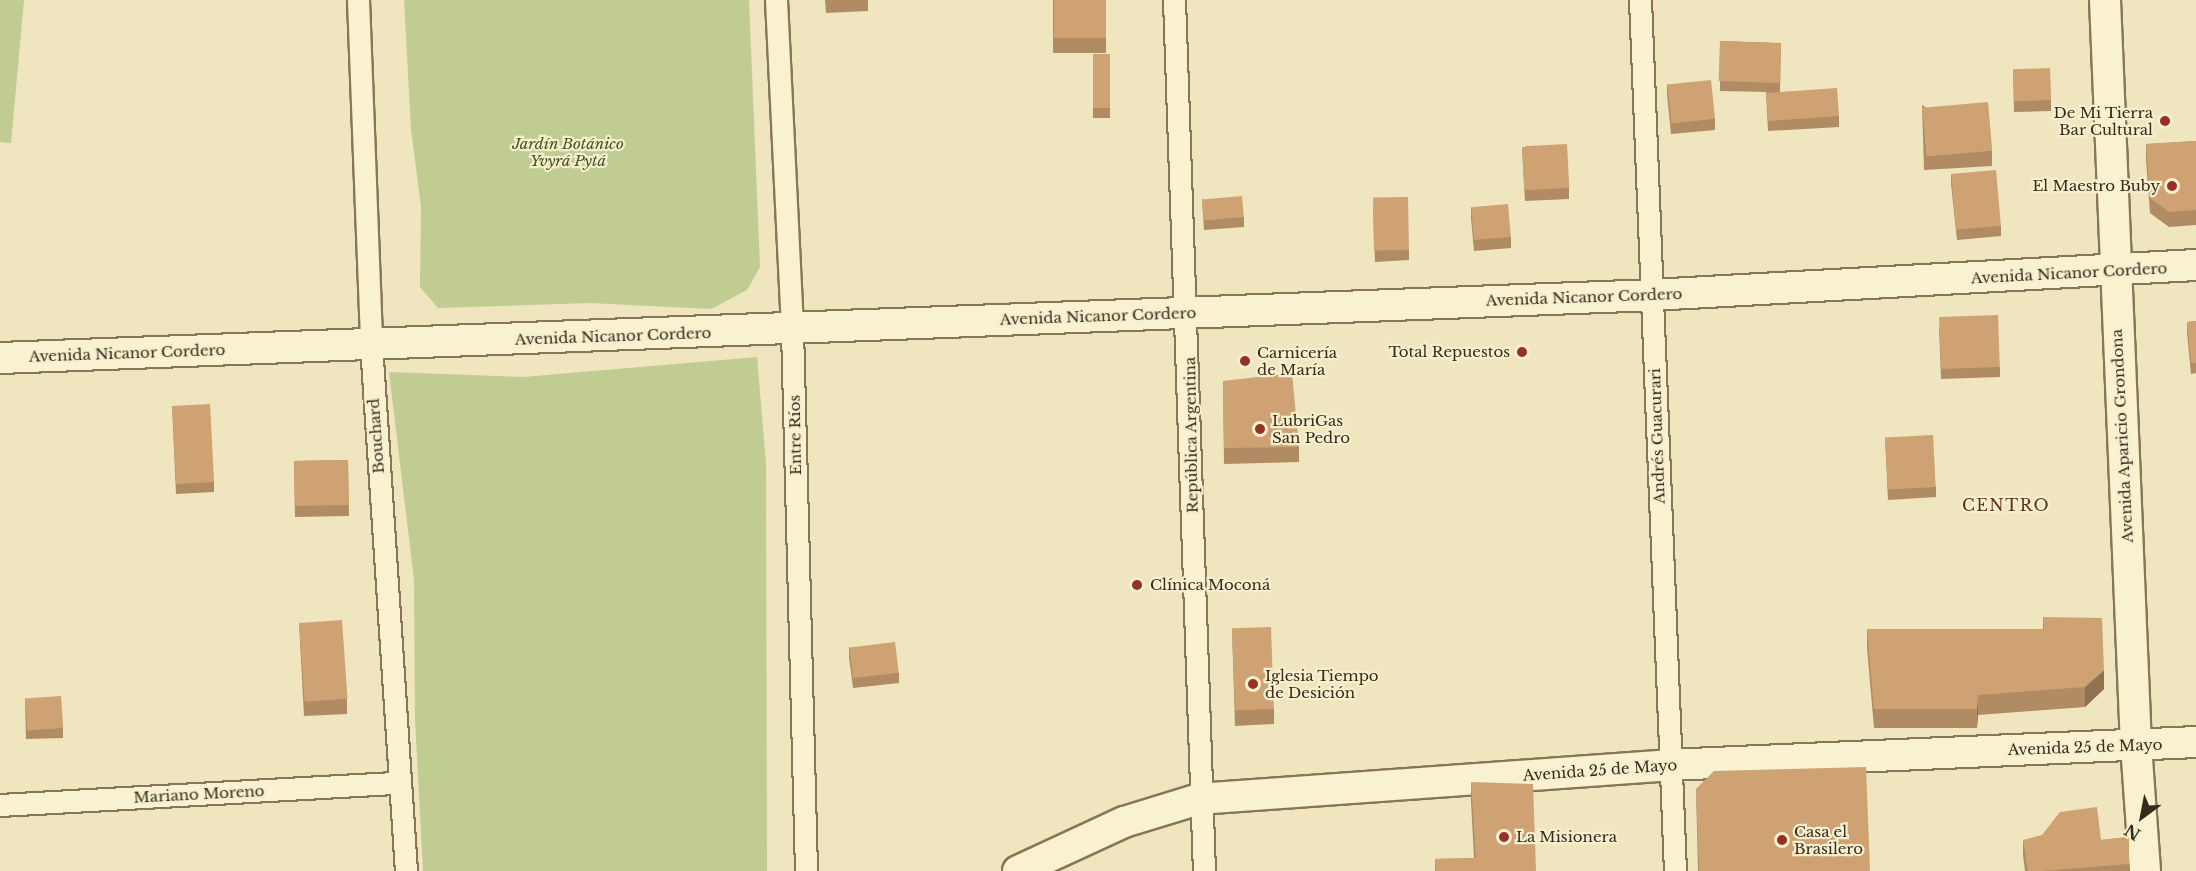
<!DOCTYPE html>
<meta charset="utf-8">
<style>
body{margin:0}
#map{position:relative;width:2196px;height:871px;overflow:hidden;background:#efe5be;font-family:"Libre Baskerville",serif}
div>[style]{position:absolute}
[style*='--x']{left:calc(var(--x)*1px);top:calc(var(--y)*1px);width:calc(var(--w)*1px);rotate:calc(var(--a)*1deg)}
.green>*{inset:0;background:#c0cc92}
.roads{filter:drop-shadow(2px 0 #877657) drop-shadow(-2px 0 #877657) drop-shadow(0 2px #877657) drop-shadow(0 -2px #877657)}
.street>*{height:21px;margin:-10.5px;padding:0 10.5px;transform-origin:10.5px;border-radius:10.5px;background:#f9f2d1}
.secondary>*{height:30px;margin:-15px;padding:0 15px;transform-origin:15px;border-radius:15px;background:#f9f2d1}
.wall>*{inset:0;background:#b18b63;transform-origin:0 0}
.shaded-wall>*{inset:0;background:#907150}
.building>*{inset:0;background:#cea273;transform-origin:0 0}
.dots>*{width:16px;height:16px;translate:-50% -50%;box-sizing:border-box;border:3px solid #f6efce;border-radius:50%}
span{translate:-50% -50%;white-space:nowrap;text-align:center;line-height:1.15;-webkit-text-stroke:4.5px #f6efce;paint-order:stroke}
.poi-label{font-size:15px;color:#362b1c}
.right{translate:-100% -50%;text-align:right}
.left{translate:0 -50%;text-align:left}
.park-label{font-size:15px;color:#425322;font-style:italic}
.street-label{font-size:15px;color:#362b1c}
.neighbourhood-label{font-size:16px;color:#64311a;letter-spacing:1.5px}
.north{position:absolute;left:2112px;top:787px;width:60px;height:60px;-webkit-text-stroke:4px #f6efce;paint-order:stroke;rotate:212deg;font-size:16px;font-weight:700;line-height:24px;text-align:center;color:#362b1c}
.north::after{content:'';display:block;margin:auto;width:21px;height:27px;background:#362b1c;clip-path:polygon(50% 0,100% 100%,50% 72%,0 100%)}
</style>
<div id="map">
<div class="green">
<div style="clip-path:polygon(0 0,24px 0,11px 143px,0 142px)"></div>
<div style="clip-path:polygon(404px 0,749px 0,760px 267px,747px 290px,711px 309px,590px 303px,438px 308px,420px 287px,421px 207px,411px 129px)"></div>
<div style="clip-path:polygon(757px 357px,766px 463px,767px 871px,423px 871px,415px 720px,414px 580px,389px 372px,523px 377px)"></div>
</div>
<div class="roads">
<div class="street">
<div style="--x:358;--y:0;--w:344;--a:87.8"></div>
<div style="--x:371;--y:344;--w:528;--a:86.2"></div>
<div style="--x:776;--y:0;--w:329;--a:87.2"></div>
<div style="--x:792;--y:329;--w:542;--a:88.52"></div>
<div style="--x:1174;--y:0;--w:872;--a:88.03"></div>
<div style="--x:1640;--y:0;--w:872;--a:87.7"></div>
<div style="--x:0;--y:805;--w:399;--a:-3.2"></div>
</div>
<div class="secondary">
<div style="--x:2105;--y:0;--w:746;--a:87.62"></div>
<div style="--x:2136;--y:745;--w:126;--a:85.9"></div>
<div style="--x:0;--y:358;--w:1653;--a:-2.18"></div>
<div style="--x:1652;--y:295;--w:545;--a:-3.16"></div>
<div style="--x:1018;--y:871;--w:117;--a:-24.8"></div>
<div style="--x:1124;--y:822;--w:78;--a:-17"></div>
<div style="--x:1199;--y:799;--w:470;--a:-4.1"></div>
<div style="--x:1668;--y:765;--w:529;--a:-2.49"></div>
</div>
</div>
<div class="wall">
<div style="clip-path:polygon(825px 0,868px 0,868px 11px,826px 13px)"></div>
<div style="left:1053px;top:0;width:53px;height:53px"></div>
<div style="clip-path:polygon(1720px 41px,1781px 43px,1780px 92px,1839px 116px,1839px 127px,1768px 131px,1766px 92px,1770px 92px,1720px 91px)"></div>
<div style="left:1093px;top:54px;width:17px;height:64px"></div>
<div style="clip-path:polygon(2013px 70px,2051px 100px,2051px 111px,2014px 112px)"></div>
<div style="clip-path:polygon(1667px 84px,1715px 119px,1715px 130px,1671px 134px,1667px 95px)"></div>
<div style="clip-path:polygon(1922px 105px,1992px 151px,1992px 166px,1924px 170px)"></div>
<div style="clip-path:polygon(2196px 141px,2196px 225px,2169px 227px,2150px 213px,2146px 159px,2146px 144px)"></div>
<div style="clip-path:polygon(1522px 147px,1569px 188px,1569px 199px,1525px 201px)"></div>
<div style="clip-path:polygon(1951px 174px,2001px 226px,2001px 236px,1957px 240px,1951px 184px)"></div>
<div style="clip-path:polygon(1202px 199px,1244px 217px,1244px 227px,1204px 230px)"></div>
<div style="clip-path:polygon(1471px 207px,1511px 237px,1511px 248px,1474px 251px,1471px 218px)"></div>
<div style="clip-path:polygon(1373px 209px,1409px 250px,1409px 260px,1375px 262px)"></div>
<div style="clip-path:polygon(2196px 321px,2196px 373px,2191px 374px,2187px 332px,2187px 322px)"></div>
<div style="clip-path:polygon(1939px 327px,2000px 367px,2000px 377px,1941px 379px)"></div>
<div style="clip-path:polygon(1223px 381px,1299px 447px,1299px 462px,1224px 464px)"></div>
<div style="clip-path:polygon(172px 406px,214px 482px,214px 492px,176px 494px)"></div>
<div style="clip-path:polygon(1885px 437px,1936px 487px,1936px 497px,1888px 500px)"></div>
<div style="left:348px;top:460px;width:56px;height:54px;rotate:89deg"></div>
<div style="clip-path:polygon(2043px 617px,2104px 689px,2085px 707px,1978px 715px,1977px 728px,1874px 728px,1867px 648px,1867px 629px,2043px 629px)"></div>
<div style="clip-path:polygon(299px 623px,347px 699px,347px 714px,304px 716px)"></div>
<div style="clip-path:polygon(1232px 629px,1274px 709px,1274px 724px,1235px 726px)"></div>
<div style="clip-path:polygon(849px 647px,899px 673px,899px 683px,853px 688px,849px 657px)"></div>
<div style="clip-path:polygon(25px 698px,63px 728px,63px 738px,26px 739px)"></div>
<div style="clip-path:polygon(1471px 782px,1536px 871px,1435px 871px,1435px 859px,1474px 858px,1471px 802px)"></div>
<div style="clip-path:polygon(1696px 789px,1870px 871px,1698px 871px)"></div>
<div style="clip-path:polygon(2129px 837px,2129px 871px,2025px 871px,2023px 855px,2023px 840px,2101px 840px)"></div>
</div>
<div class="shaded-wall">
<div style="clip-path:polygon(2104px 670px,2104px 689px,2085px 707px,2085px 687px)"></div>
<div style="clip-path:polygon(1978px 695px,1978px 715px,1977px 728px,1977px 709px)"></div>
</div>
<div class="building">
<div style="left:1054px;top:0;width:52px;height:38px"></div>
<div style="left:1720px;top:41px;width:61px;height:40px;rotate:2deg"></div>
<div style="left:1093px;top:54px;width:17px;height:54px"></div>
<div style="left:2050px;top:68px;width:32px;height:37px;rotate:88deg"></div>
<div style="left:1711px;top:80px;width:39px;height:44px;rotate:84deg"></div>
<div style="left:1837px;top:88px;width:28px;height:71px;rotate:86deg"></div>
<div style="left:1988px;top:102px;width:49px;height:66px;rotate:85deg"></div>
<div style="clip-path:polygon(2196px 141px,2196px 210px,2169px 212px,2150px 198px,2146px 144px)"></div>
<div style="left:1567px;top:144px;width:44px;height:45px;rotate:87deg"></div>
<div style="left:1996px;top:170px;width:56px;height:45px;rotate:85deg"></div>
<div style="left:1242px;top:196px;width:21px;height:40px;rotate:85deg"></div>
<div style="left:1408px;top:197px;width:53px;height:35px;rotate:89deg"></div>
<div style="left:1508px;top:204px;width:33px;height:37px;rotate:85deg"></div>
<div style="left:1998px;top:315px;width:52px;height:59px;rotate:88deg"></div>
<div style="clip-path:polygon(2196px 321px,2196px 363px,2191px 363px,2187px 322px)"></div>
<div style="clip-path:polygon(1292px 373px,1299px 447px,1224px 448px,1223px 381px)"></div>
<div style="left:210px;top:404px;width:78px;height:38px;rotate:87deg"></div>
<div style="left:1933px;top:435px;width:52px;height:48px;rotate:87deg"></div>
<div style="left:348px;top:460px;width:45px;height:54px;rotate:89deg"></div>
<div style="clip-path:polygon(2043px 617px,2102px 618px,2104px 670px,2085px 687px,1978px 695px,1977px 709px,1874px 709px,1867px 629px,2044px 629px)"></div>
<div style="left:342px;top:620px;width:79px;height:43px;rotate:86deg"></div>
<div style="left:1271px;top:627px;width:82px;height:39px;rotate:88deg"></div>
<div style="left:895px;top:642px;width:31px;height:46px;rotate:83deg"></div>
<div style="left:61px;top:696px;width:32px;height:36px;rotate:86deg"></div>
<div style="clip-path:polygon(1866px 767px,1870px 871px,1699px 871px,1696px 789px,1714px 771px)"></div>
<div style="clip-path:polygon(1471px 782px,1533px 784px,1536px 871px,1436px 871px,1435px 859px,1476px 858px)"></div>
<div style="clip-path:polygon(2097px 807px,2101px 840px,2129px 837px,2129px 864px,2043px 871px,2028px 871px,2023px 840px,2042px 835px,2060px 812px)"></div>
</div>
<div class="dots">
<div style="left:2165px;top:121px;background:#973125"></div>
<div style="left:2172px;top:186px;background:#973125"></div>
<div style="left:1522px;top:352px;background:#973125"></div>
<div style="left:1245px;top:361px;background:#973125"></div>
<div style="left:1260px;top:429px;background:#973125"></div>
<div style="left:1137px;top:585px;background:#973125"></div>
<div style="left:1253px;top:684px;background:#973125"></div>
<div style="left:1504px;top:837px;background:#973125"></div>
<div style="left:1782px;top:840px;background:#973125"></div>
</div>
<div class="poi-label">
<span class="right" style="left:2153px;top:121px">De Mi Tierra<br>Bar Cultural</span>
<span class="right" style="left:2160px;top:186px">El Maestro Buby</span>
<span class="left" style="left:1257px;top:361px">Carnicería<br>de María</span>
<span class="right" style="left:1510px;top:352px">Total Repuestos</span>
<span class="left" style="left:1272px;top:429px">LubriGas<br>San Pedro</span>
<span class="left" style="left:1150px;top:585px">Clínica Moconá</span>
<span class="left" style="left:1265px;top:684px">Iglesia Tiempo<br>de Desición</span>
<span class="left" style="left:1794px;top:840px">Casa el<br>Brasilero</span>
<span class="left" style="left:1516px;top:837px">La Misionera</span>
</div>
<div class="park-label">
<span style="left:568px;top:152px">Jardín Botánico<br>Yvyrá Pytá</span>
</div>
<div class="street-label">
<span style="left:2069px;top:273px;rotate:-3deg">Avenida Nicanor Cordero</span>
<span style="left:1584px;top:297px;rotate:-2deg">Avenida Nicanor Cordero</span>
<span style="left:1098px;top:316px;rotate:-2deg">Avenida Nicanor Cordero</span>
<span style="left:613px;top:336px;rotate:-2deg">Avenida Nicanor Cordero</span>
<span style="left:127px;top:353px;rotate:-2deg">Avenida Nicanor Cordero</span>
<span style="left:795px;top:435px;rotate:-91deg">Entre Ríos</span>
<span style="left:1191px;top:435px;rotate:-91deg">República Argentina</span>
<span style="left:376px;top:436px;rotate:-94deg">Bouchard</span>
<span style="left:1657px;top:436px;rotate:-92deg">Andrés Guacurari</span>
<span style="left:2122px;top:436px;rotate:-93deg">Avenida Aparicio Grondona</span>
<span style="left:2085px;top:747px;rotate:-2deg">Avenida 25 de Mayo</span>
<span style="left:1600px;top:770px;rotate:-4deg">Avenida 25 de Mayo</span>
<span style="left:199px;top:794px;rotate:-3deg">Mariano Moreno</span>
</div>
<div class="neighbourhood-label">
<span style="left:2006px;top:505px">CENTRO</span>
</div>
<div class="north">N</div>
</div>
